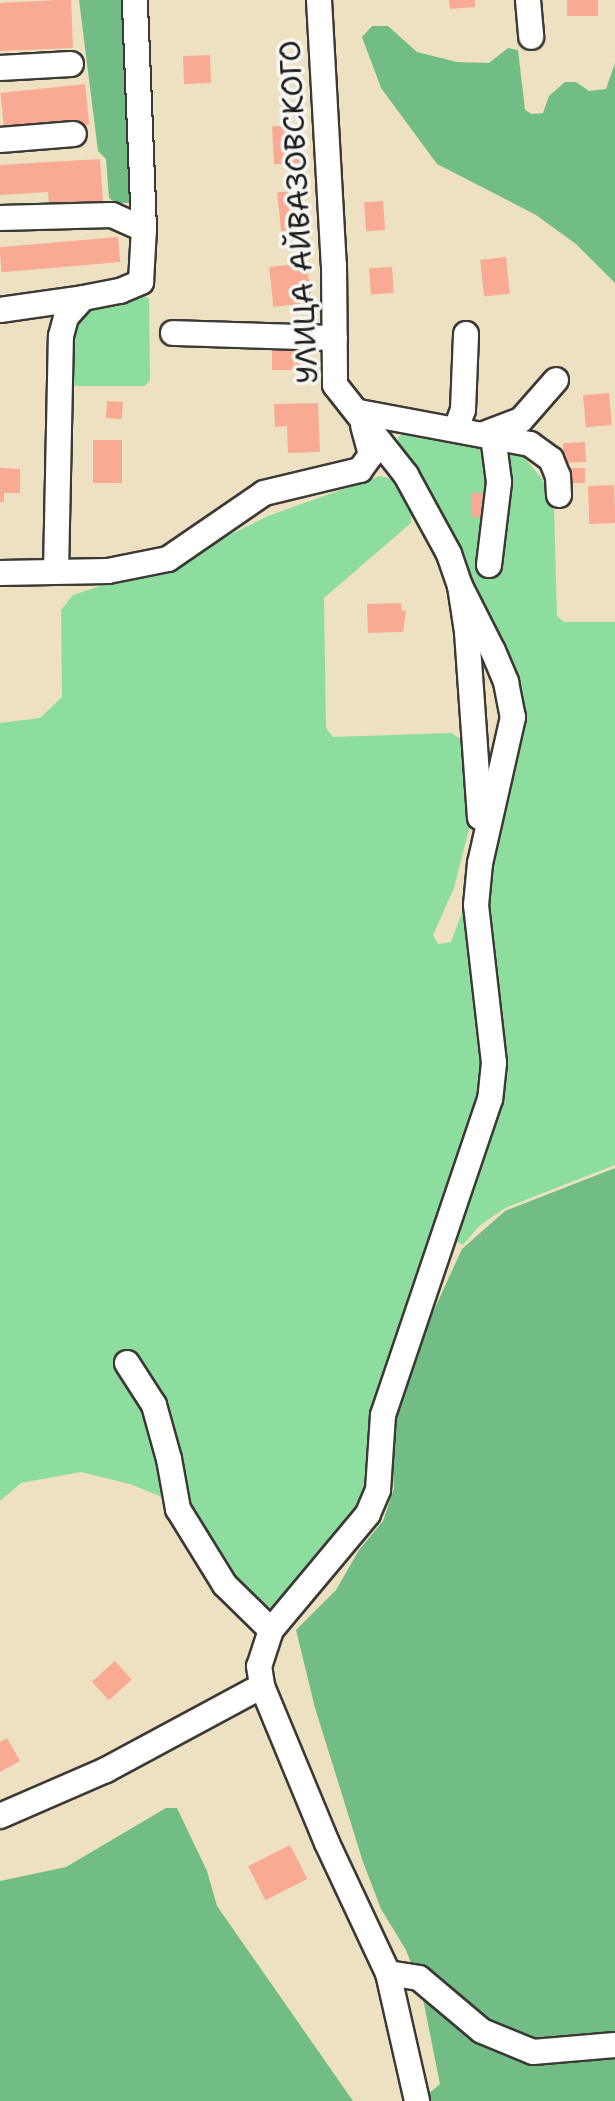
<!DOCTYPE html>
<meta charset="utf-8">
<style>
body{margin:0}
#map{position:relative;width:615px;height:2101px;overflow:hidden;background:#ede1c1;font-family:"Shantell Sans",sans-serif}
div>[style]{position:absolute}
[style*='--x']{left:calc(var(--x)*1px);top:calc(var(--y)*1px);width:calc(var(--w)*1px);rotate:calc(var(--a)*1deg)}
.green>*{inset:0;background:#8dde9e}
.forest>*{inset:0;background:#72bd85}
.building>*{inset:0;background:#f9aa92;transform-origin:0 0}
.roads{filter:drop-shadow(2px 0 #3b3a35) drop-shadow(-2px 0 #3b3a35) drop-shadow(0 2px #3b3a35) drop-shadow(0 -2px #3b3a35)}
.minor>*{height:24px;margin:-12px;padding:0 12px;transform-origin:12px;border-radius:12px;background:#fff}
span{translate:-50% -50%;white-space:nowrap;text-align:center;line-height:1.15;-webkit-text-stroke:7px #f6f6f2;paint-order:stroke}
.street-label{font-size:30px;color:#1c1c1c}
</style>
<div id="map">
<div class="green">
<div style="clip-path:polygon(139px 292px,149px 299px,150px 380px,145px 386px,75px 386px,70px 381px,70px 329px,89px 304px)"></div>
<div style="clip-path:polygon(405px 433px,522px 455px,543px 480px,554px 507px,557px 616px,564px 622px,615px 622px,615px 1165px,505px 1208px,479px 1226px,463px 1245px,454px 1240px,496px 1101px,485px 904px,499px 808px,520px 718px,413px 465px,398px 446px,398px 437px)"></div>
<div style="clip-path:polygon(380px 476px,392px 479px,412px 511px,411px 523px,324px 598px,326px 728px,333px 737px,452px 733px,466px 743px,473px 813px,454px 888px,433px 935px,438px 944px,451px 942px,464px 907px,489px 1064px,375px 1490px,280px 1607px,265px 1608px,229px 1574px,187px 1506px,133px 1354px,123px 1351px,117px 1358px,144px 1408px,162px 1465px,162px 1497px,130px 1484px,81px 1472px,21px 1483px,0 1501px,0 723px,40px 718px,62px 697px,61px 610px,73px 595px,177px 561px,268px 516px)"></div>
</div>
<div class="forest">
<div style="clip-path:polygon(79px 0,127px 0,137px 197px,130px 203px,116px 203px,109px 198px,106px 159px,98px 151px)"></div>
<div style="clip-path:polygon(372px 26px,388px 26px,417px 52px,457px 62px,489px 63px,508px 48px,518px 50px,525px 110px,532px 114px,543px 113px,549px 96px,565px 82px,576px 82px,589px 91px,606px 89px,615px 63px,615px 283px,576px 244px,536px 215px,437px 164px,381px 88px,362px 37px)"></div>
<div style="clip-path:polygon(615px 1168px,615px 2037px,523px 2055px,527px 2063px,615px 2057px,615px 2101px,420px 2101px,440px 2084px,421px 1989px,406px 1950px,381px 1909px,363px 1862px,315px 1708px,296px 1630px,336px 1590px,359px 1550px,383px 1521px,394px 1488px,391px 1456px,395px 1415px,412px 1358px,462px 1249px,505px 1211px)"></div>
<div style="clip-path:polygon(166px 1808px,177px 1808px,207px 1871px,217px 1906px,353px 2101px,0 2101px,0 1881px,66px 1867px)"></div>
</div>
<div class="building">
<div style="clip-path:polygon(59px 0,71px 0,73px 48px,0 51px,0 3px)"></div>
<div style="clip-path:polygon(449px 0,475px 0,475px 7px,450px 9px)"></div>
<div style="left:567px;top:0;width:31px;height:16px"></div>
<div style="left:210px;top:55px;width:28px;height:27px;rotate:88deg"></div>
<div style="left:85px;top:84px;width:41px;height:85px;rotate:84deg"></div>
<div style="left:299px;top:125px;width:38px;height:27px;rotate:87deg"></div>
<div style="clip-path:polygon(100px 159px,103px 202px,49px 205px,48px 192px,0 195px,0 165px)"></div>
<div style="left:301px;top:190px;width:39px;height:24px;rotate:84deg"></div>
<div style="left:383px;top:201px;width:29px;height:19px;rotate:86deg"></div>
<div style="left:118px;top:237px;width:25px;height:119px;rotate:85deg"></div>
<div style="left:506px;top:257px;width:37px;height:26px;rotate:84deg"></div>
<div style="left:307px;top:263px;width:40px;height:38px;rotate:84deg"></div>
<div style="left:392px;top:267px;width:26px;height:23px;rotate:86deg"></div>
<div style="left:309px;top:345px;width:25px;height:37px;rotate:90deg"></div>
<div style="left:609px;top:393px;width:32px;height:26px;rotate:85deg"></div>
<div style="left:107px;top:401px;width:16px;height:17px;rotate:4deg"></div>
<div style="clip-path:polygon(318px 403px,320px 452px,288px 453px,287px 426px,275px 427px,274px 404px)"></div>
<div style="left:93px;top:440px;width:29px;height:43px"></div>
<div style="left:585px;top:442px;width:20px;height:22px;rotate:87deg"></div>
<div style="clip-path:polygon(0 468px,20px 469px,20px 493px,4px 493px,4px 502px,0 502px)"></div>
<div style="left:564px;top:468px;width:21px;height:15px"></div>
<div style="left:614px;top:485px;width:38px;height:26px;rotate:88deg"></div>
<div style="left:472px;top:493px;width:20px;height:24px"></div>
<div style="clip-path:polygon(401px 603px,402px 611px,406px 610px,403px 632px,368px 633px,367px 604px)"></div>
<div style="left:115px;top:1661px;width:25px;height:31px;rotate:48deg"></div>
<div style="clip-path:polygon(7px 1738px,20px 1761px,0 1772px,0 1742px)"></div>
<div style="left:290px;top:1845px;width:38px;height:47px;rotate:63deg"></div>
</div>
<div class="roads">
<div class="minor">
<div style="--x:319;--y:0;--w:265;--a:86.8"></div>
<div style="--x:334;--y:265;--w:120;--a:89.5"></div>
<div style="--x:335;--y:385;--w:115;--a:51.7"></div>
<div style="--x:406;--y:475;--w:90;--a:61.4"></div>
<div style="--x:449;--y:554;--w:34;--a:71"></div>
<div style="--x:460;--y:586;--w:47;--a:81.3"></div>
<div style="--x:467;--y:632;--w:186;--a:86"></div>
<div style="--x:528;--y:0;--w:37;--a:85"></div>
<div style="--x:0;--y:68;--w:71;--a:-3.2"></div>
<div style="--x:0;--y:140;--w:74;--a:-4.6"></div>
<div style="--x:0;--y:218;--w:112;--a:-1.5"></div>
<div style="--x:112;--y:215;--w:35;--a:24"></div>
<div style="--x:0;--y:310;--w:84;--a:-8.2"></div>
<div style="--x:173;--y:333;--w:162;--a:1.8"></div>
<div style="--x:359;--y:412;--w:174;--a:10.6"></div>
<div style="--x:530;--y:444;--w:26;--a:36"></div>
<div style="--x:551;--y:459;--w:18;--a:68"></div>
<div style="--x:558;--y:476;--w:19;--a:87"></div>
<div style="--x:456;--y:429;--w:20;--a:-70"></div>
<div style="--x:463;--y:410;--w:76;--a:-87.7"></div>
<div style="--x:484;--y:434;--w:40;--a:-21"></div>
<div style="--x:521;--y:420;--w:53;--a:-48.8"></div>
<div style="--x:489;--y:565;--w:84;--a:-83.1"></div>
<div style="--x:499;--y:482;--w:46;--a:-97.4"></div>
<div style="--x:56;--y:571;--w:235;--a:-88.8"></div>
<div style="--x:61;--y:336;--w:20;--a:-75"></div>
<div style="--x:66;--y:317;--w:25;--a:-48"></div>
<div style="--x:83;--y:298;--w:38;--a:-11"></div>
<div style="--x:120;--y:291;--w:23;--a:-23"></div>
<div style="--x:141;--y:282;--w:53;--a:-86.8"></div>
<div style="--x:144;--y:229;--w:229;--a:-92.3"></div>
<div style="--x:0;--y:573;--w:108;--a:-1.1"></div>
<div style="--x:108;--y:571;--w:61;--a:-11.3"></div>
<div style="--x:168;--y:559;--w:116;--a:-34.5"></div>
<div style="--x:264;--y:493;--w:99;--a:-13.5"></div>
<div style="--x:360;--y:470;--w:19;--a:-54"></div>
<div style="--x:371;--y:455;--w:30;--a:-105"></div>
<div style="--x:460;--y:586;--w:73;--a:63.1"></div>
<div style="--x:493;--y:651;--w:34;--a:67"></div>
<div style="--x:506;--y:682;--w:36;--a:79"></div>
<div style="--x:513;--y:717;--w:150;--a:102.7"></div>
<div style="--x:480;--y:863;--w:42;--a:95.4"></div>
<div style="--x:476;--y:905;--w:159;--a:83.5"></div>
<div style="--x:494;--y:1063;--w:36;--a:96"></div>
<div style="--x:490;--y:1099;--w:334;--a:108.7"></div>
<div style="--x:383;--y:1415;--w:75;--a:93.8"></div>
<div style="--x:378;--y:1490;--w:26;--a:113"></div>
<div style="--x:368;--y:1514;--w:151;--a:129.9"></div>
<div style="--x:271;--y:1630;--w:38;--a:108"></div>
<div style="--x:259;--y:1666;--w:20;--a:81"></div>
<div style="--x:262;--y:1686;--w:170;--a:67.5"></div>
<div style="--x:327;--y:1843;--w:144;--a:64.9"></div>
<div style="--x:388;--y:1973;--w:31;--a:9"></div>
<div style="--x:419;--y:1978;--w:82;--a:40.1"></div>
<div style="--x:482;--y:2031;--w:55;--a:22.4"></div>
<div style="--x:533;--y:2052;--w:82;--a:-4.9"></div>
<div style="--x:127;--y:1363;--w:50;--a:57.3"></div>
<div style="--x:154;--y:1405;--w:56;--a:74.5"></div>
<div style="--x:169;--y:1459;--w:51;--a:79.8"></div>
<div style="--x:178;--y:1509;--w:89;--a:58.3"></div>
<div style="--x:225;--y:1585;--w:64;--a:44.4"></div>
<div style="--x:0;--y:1816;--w:116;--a:-23.5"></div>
<div style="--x:106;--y:1770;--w:177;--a:-28.3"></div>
<div style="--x:388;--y:1973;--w:131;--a:77.2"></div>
</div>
</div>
<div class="street-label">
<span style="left:299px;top:212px;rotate:-93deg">УЛИЦА АЙВАЗОВСКОГО</span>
</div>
</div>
